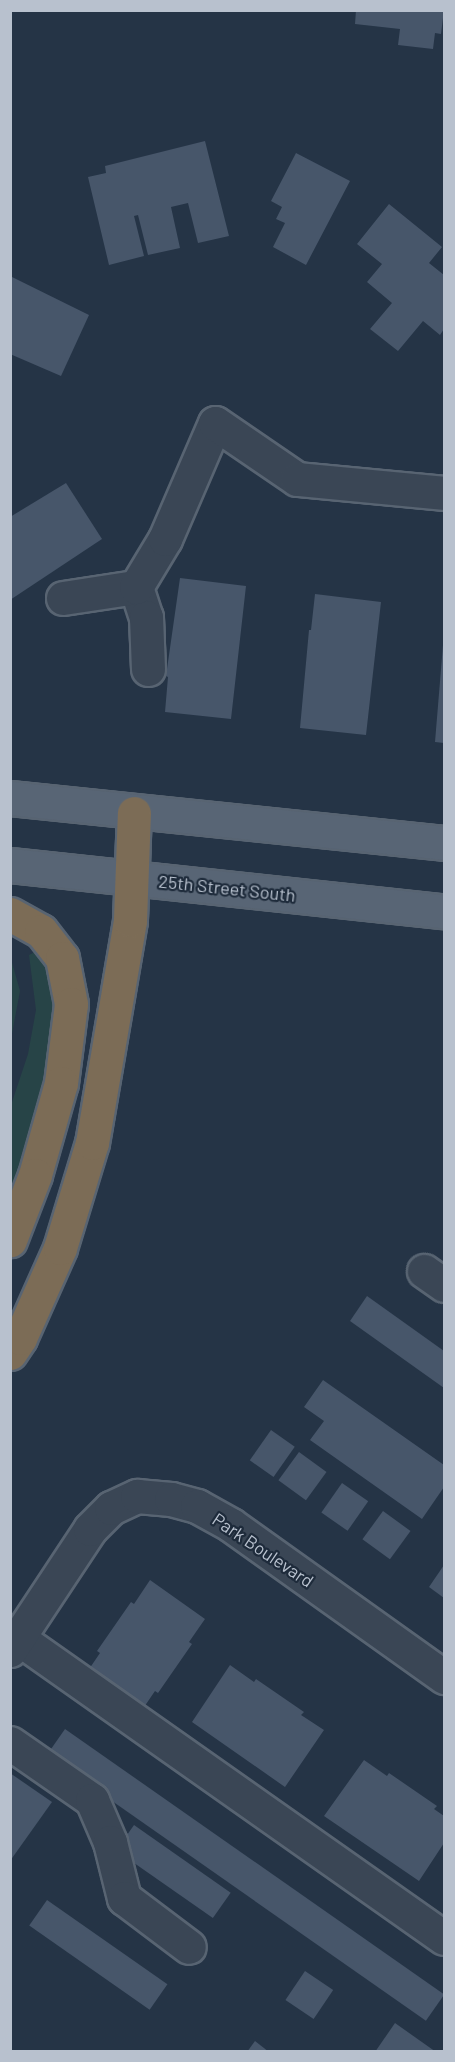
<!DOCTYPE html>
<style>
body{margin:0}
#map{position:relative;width:455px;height:2062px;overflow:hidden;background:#253446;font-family:Barlow,sans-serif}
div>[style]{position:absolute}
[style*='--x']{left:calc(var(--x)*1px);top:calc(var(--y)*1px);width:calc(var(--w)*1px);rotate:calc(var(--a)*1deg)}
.green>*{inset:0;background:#274447}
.building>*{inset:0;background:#47566a;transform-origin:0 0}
.roads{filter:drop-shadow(2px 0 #586472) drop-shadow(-2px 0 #586472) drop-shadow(0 2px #586472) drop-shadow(0 -2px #586472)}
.minor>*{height:33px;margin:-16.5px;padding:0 16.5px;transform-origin:16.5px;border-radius:16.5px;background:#3a4655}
.major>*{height:33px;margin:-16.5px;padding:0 16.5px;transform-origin:16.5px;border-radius:16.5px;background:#586575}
.highway>*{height:33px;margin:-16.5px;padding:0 16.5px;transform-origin:16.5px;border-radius:16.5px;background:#7c6c56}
span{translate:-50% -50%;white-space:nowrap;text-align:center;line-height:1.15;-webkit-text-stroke:4.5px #1e2b3b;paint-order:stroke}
.street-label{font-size:18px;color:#b8c1ce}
.frame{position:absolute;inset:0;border:12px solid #b8c1ce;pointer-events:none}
</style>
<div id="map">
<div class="green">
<div style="clip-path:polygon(39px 950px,50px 970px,55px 996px,53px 1030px,38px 1120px,11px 1205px,11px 1105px,28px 1054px,36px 1010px,29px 955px)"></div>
<div style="clip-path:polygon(11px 959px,20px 991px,11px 1039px)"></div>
</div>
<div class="building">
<div style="clip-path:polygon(356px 10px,444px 10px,441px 34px,435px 33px,433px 49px,398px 45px,400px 29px,355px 24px)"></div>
<div style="clip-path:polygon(205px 141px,229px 236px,198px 243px,188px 203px,171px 207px,180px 248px,148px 255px,138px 215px,134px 216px,144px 256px,109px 265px,88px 177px,106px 173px,105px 166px)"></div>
<div style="clip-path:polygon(296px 153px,350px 181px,306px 265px,273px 247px,285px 223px,276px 219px,282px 207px,271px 201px)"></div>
<div style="clip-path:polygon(389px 204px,442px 247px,429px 263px,444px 275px,444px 329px,440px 335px,423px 321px,398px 351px,370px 329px,392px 303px,367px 282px,382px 264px,357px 244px)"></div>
<div style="clip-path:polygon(10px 276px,89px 315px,61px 376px,10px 354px)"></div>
<div style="clip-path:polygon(66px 483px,102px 539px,10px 600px,10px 517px)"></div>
<div style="clip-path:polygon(180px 578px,246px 586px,231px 719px,165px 712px,168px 677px,166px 676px)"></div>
<div style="clip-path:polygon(315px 594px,381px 602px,366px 735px,300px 728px,309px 630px,311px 630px)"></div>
<div style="clip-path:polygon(443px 645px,444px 646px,444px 743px,435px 742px)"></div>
<div style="clip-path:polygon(367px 1296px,444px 1351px,444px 1388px,350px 1321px)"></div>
<div style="clip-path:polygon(323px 1380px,444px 1465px,444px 1487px,422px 1519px,310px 1440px,324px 1421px,304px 1407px)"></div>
<div style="left:271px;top:1430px;width:29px;height:37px;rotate:35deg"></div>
<div style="left:299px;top:1452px;width:34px;height:35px;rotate:36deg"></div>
<div style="left:342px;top:1483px;width:32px;height:36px;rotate:35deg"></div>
<div style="left:383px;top:1511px;width:34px;height:35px;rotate:36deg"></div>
<div style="clip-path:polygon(444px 1565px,444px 1598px,429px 1587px)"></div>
<div style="clip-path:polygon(150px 1580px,205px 1619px,189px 1642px,192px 1644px,158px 1693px,155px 1691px,140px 1713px,85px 1675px,100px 1653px,97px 1651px,131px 1602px,134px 1604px)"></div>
<div style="clip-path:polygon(230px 1665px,254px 1682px,256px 1679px,304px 1712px,301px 1715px,324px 1730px,285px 1787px,192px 1722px)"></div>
<div style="left:65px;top:1729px;width:463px;height:32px;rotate:35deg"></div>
<div style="clip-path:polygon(364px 1760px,387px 1776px,389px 1773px,437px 1806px,434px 1809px,444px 1816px,444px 1843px,419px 1881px,324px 1816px)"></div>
<div style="clip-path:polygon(10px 1773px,52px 1802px,10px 1861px)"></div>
<div style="left:134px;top:1825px;width:118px;height:31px;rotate:35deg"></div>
<div style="left:47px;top:1900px;width:147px;height:31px;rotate:35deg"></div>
<div style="left:305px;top:1971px;width:34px;height:35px;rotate:34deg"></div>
<div style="clip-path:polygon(395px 2023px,436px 2052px,375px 2052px)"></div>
<div style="clip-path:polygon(255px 2041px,269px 2052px,247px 2052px)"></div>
</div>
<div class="roads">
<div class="minor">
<div style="--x:136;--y:587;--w:32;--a:72"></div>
<div style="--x:146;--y:617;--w:52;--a:87.8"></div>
<div style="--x:63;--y:598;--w:74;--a:-8.6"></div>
<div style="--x:136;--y:587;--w:56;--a:-58.9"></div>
<div style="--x:165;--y:539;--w:126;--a:-66.7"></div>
<div style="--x:215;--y:423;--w:99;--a:34.3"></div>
<div style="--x:297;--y:479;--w:148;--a:5.4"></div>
<div style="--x:424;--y:1271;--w:24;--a:35"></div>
<div style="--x:18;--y:1638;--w:521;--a:35.15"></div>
<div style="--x:10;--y:1650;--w:145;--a:-56.5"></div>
<div style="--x:90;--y:1529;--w:30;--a:-45"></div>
<div style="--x:111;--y:1508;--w:29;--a:-25"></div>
<div style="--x:137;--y:1496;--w:34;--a:5"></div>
<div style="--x:171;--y:1499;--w:27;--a:15"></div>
<div style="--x:197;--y:1506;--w:39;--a:29"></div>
<div style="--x:231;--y:1525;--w:262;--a:35.5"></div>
<div style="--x:10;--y:1743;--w:100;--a:34.8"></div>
<div style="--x:92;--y:1800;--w:46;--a:66.8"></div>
<div style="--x:110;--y:1842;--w:58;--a:76"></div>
<div style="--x:124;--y:1898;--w:81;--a:37"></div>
</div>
<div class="major">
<div style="--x:10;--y:798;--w:436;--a:5.9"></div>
<div style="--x:10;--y:865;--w:436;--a:6.1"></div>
</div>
<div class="highway">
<div style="--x:10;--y:914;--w:35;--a:29"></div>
<div style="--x:41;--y:931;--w:34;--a:52"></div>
<div style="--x:62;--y:958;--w:47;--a:78.9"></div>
<div style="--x:71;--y:1004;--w:80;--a:97.2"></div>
<div style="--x:61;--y:1083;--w:96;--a:105.8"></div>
<div style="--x:35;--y:1175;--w:70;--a:111"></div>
<div style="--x:10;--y:1353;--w:18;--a:-56"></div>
<div style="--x:20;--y:1338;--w:98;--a:-66"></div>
<div style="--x:60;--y:1248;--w:110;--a:-73.1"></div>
<div style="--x:92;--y:1143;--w:226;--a:-80.3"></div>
<div style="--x:130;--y:920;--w:107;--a:-87.9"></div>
</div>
</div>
<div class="street-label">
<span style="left:227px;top:888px;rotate:6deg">25th Street South</span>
<span style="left:263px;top:1550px;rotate:34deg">Park Boulevard</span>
</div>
<div class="frame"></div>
</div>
